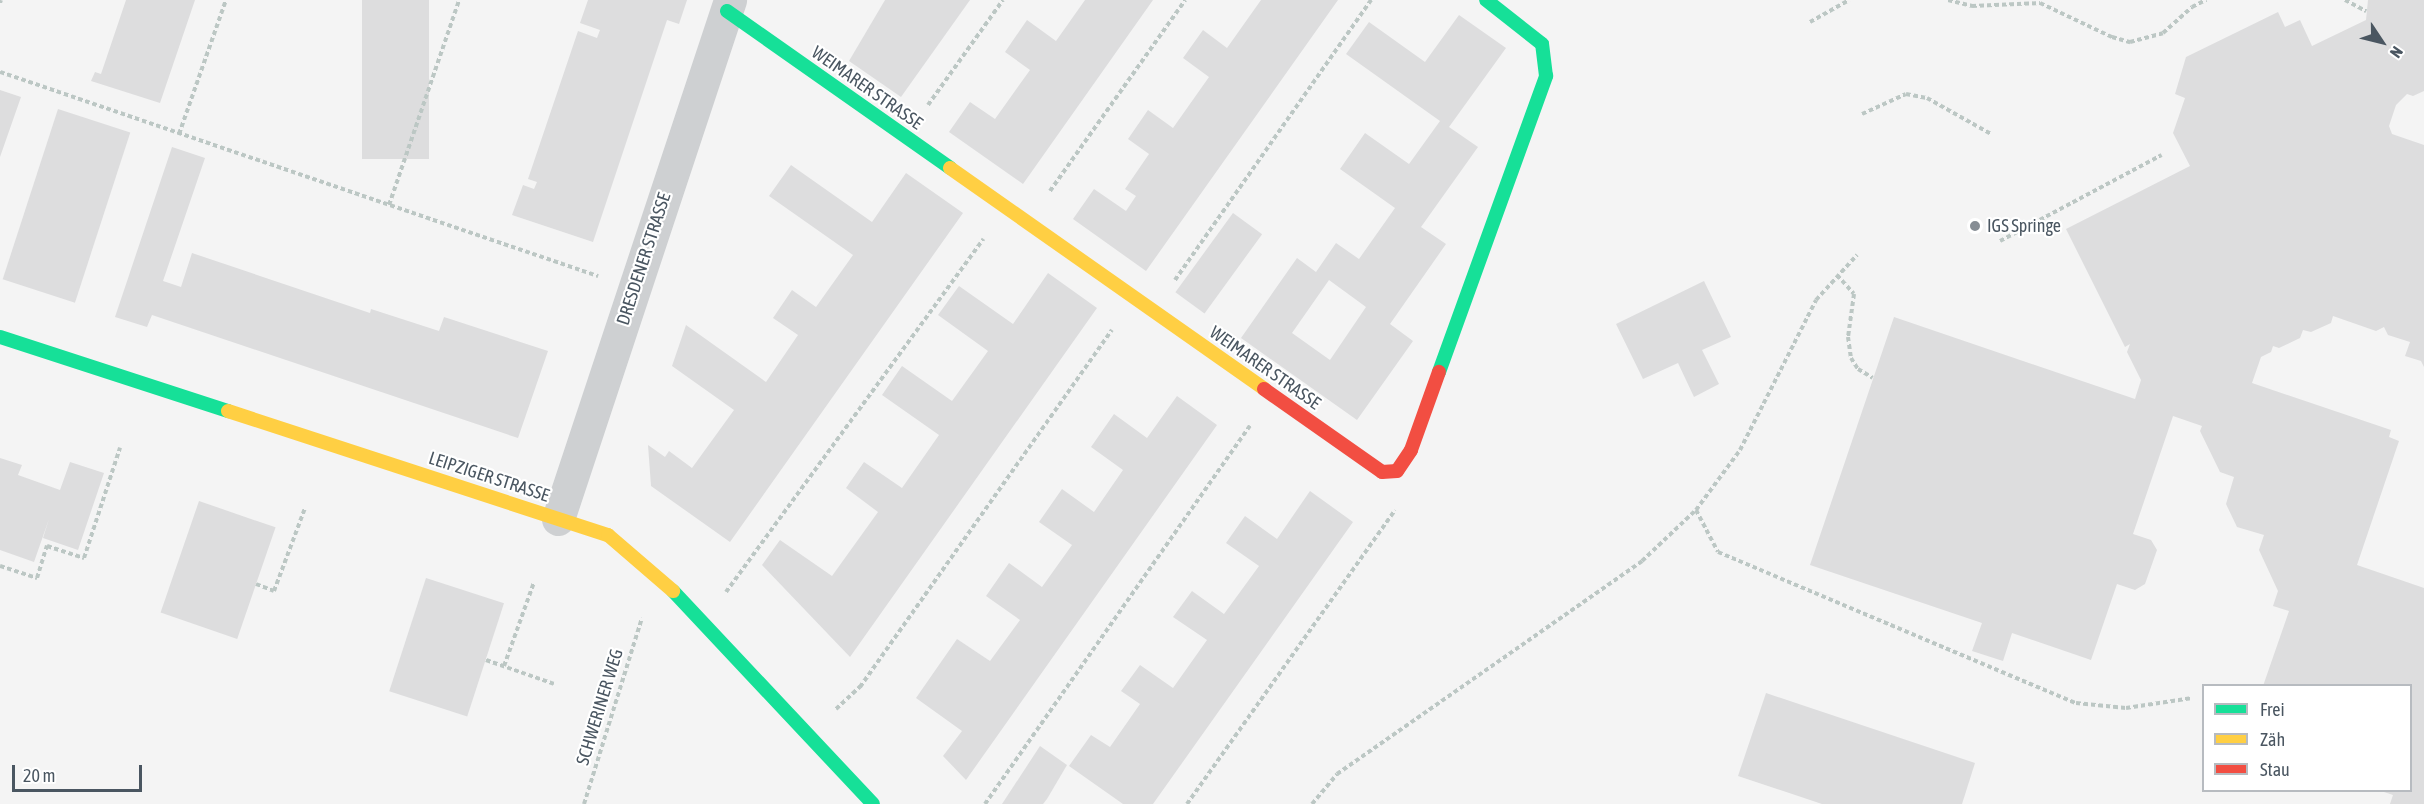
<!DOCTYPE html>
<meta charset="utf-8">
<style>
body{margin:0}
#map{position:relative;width:2424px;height:804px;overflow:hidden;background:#f4f4f4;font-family:"Asap Condensed",sans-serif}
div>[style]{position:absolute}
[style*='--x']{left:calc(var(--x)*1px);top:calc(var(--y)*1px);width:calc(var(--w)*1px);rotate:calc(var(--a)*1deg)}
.building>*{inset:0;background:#ddddde;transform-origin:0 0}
.path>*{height:4px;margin-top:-2px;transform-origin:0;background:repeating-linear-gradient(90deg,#bcc7c4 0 4.5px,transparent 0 7.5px)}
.street>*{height:33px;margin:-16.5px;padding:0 16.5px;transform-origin:16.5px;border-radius:16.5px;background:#ced0d2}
.fast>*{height:14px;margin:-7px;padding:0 7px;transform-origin:7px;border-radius:7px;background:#16e098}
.slow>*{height:14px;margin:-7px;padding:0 7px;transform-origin:7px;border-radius:7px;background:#ffcf43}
.jam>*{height:14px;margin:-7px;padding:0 7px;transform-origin:7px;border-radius:7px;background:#f24e42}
.dots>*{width:16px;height:16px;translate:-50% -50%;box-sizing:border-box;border:3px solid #fff;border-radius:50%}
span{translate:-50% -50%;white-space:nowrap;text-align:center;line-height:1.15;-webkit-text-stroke:4.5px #fff;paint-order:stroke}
.street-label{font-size:18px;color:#4a5661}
.poi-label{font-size:18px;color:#4a5661}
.left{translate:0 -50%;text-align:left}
.legend{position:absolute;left:2202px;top:684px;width:210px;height:108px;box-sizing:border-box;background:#fff;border:2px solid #b7bbc0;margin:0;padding:8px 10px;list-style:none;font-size:18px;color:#4a5661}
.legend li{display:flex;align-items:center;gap:12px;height:30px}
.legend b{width:30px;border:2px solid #b7bbc0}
.north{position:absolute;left:2352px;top:12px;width:60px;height:60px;-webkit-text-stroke:4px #fff;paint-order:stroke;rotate:125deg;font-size:16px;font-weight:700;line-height:24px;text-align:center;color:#4a5661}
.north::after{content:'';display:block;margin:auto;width:21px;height:27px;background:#4a5661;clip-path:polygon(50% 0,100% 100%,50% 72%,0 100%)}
.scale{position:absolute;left:12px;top:765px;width:130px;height:27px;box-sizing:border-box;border:3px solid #4a5661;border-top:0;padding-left:8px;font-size:18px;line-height:21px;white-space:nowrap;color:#4a5661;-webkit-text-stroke:4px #fff;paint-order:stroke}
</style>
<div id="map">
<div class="building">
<div style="clip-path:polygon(126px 0,195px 0,160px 103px,91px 81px,95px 72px,101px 74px)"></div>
<div style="left:362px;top:0;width:67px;height:159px"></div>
<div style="clip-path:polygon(588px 0,687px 0,679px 24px,667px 20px,593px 242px,512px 215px,523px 185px,534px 189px,537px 182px,528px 179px,578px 31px,597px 38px,600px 30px,580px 23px)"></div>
<div style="clip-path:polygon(885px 0,970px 0,901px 97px,849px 61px)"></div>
<div style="clip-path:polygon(1085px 0,1153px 0,1023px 184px,949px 132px,970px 102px,995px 119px,1030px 70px,1005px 52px,1027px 20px,1056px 41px)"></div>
<div style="clip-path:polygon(1261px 0,1338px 0,1146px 271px,1073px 219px,1094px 189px,1126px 211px,1136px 196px,1125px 189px,1149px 154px,1128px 139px,1148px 110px,1173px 128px,1209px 77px,1183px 58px,1203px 30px,1227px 48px)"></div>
<div style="clip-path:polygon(2368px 0,2424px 0,2424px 91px,2413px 96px,2407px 94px,2396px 105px,2389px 126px,2392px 134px,2424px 145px,2424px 367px,2421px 361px,2405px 356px,2410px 342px,2388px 335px,2384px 327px,2376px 331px,2333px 316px,2331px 323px,2311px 332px,2303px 330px,2300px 338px,2279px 348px,2273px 346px,2271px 352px,2261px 357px,2252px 383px,2391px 430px,2389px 437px,2399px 441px,2357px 565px,2424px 588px,2424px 804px,2390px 804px,2393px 795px,2381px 791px,2410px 790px,2410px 686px,2263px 686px,2289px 611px,2273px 606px,2278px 591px,2259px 550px,2264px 535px,2237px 527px,2226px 504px,2234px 477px,2220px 472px,2200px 431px,2202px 426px,2173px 416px,2133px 534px,2151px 540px,2157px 550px,2145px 584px,2135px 590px,2117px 584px,2091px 660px,2012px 633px,2003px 661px,1972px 651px,1982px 623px,1810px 565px,1894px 317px,2135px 399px,2141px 380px,2127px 352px,2130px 344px,2125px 347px,2066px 229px,2190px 166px,2173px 133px,2185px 98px,2175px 94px,2186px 57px,2278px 12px,2285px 27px,2300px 20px,2312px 46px,2366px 20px)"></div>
<div style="clip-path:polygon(evenodd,1459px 15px,1506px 48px,1449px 127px,1478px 147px,1421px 227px,1446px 244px,1390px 324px,1413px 341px,1357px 420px,1241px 338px,1297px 258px,1316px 272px,1336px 243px,1359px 259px,1395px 208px,1340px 169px,1365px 133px,1409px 164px,1440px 121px,1346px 54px,1369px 22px,1425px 62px,1459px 15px,1329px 280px,1366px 307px,1330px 360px,1292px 333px,1329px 280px)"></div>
<div style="clip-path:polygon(0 90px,21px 97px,0 157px)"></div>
<div style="left:58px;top:109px;width:76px;height:179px;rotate:18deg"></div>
<div style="clip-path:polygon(172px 147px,205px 158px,163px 281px,181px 287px,192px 253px,370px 313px,371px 309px,439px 331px,444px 317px,548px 351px,518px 438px,152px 315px,147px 327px,115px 317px)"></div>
<div style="clip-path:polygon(791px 165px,872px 222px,906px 173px,963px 213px,730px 542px,651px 486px,648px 445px,665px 457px,669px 451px,692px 468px,734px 410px,672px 366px,686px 325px,766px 382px,798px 335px,773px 318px,792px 290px,816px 307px,853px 255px,769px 196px)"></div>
<div style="left:1233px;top:213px;width:36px;height:98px;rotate:36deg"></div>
<div style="clip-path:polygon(1048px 273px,1097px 308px,850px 657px,762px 565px,780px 540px,832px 576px,878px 512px,846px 488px,864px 462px,902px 488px,939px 435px,882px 395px,902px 366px,952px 401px,988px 351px,938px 315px,959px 286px,1013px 324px)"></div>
<div style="clip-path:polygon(1704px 281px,1731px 337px,1702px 350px,1719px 384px,1694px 397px,1678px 363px,1643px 379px,1616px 324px)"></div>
<div style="clip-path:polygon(1177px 396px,1217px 425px,966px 780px,943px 756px,962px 731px,916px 698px,957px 639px,990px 661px,1020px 620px,986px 596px,1009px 563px,1042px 587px,1072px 545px,1039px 522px,1062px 489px,1094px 512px,1123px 470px,1091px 447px,1114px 414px,1147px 438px)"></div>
<div style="clip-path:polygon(0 458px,22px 465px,18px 475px,60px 490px,70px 462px,104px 473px,78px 550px,43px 538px,49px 519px,34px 562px,0 550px)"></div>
<div style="clip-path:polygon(1310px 491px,1353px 522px,1153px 804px,1123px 804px,1069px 766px,1091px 735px,1110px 747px,1140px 704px,1121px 691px,1140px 665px,1173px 688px,1207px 640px,1173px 617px,1192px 591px,1224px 614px,1259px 566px,1226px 543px,1245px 516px,1277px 539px)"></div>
<div style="left:199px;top:501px;width:81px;height:118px;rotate:19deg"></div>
<div style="left:426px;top:578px;width:82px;height:119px;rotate:18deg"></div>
<div style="clip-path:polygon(1766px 693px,1975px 763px,1962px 804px,1822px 804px,1738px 776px)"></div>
<div style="clip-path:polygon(1040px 746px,1067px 765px,1047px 799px,1043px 804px,1002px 804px)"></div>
</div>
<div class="path">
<div style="--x:1948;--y:0;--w:25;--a:14"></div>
<div style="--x:1972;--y:6;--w:68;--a:-2.5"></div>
<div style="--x:2040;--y:3;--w:80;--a:25.3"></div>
<div style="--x:2112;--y:37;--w:19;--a:16"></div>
<div style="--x:2130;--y:42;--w:34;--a:-15"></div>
<div style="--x:2163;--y:33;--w:39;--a:-42"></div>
<div style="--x:2192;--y:7;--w:16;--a:-27"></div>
<div style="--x:2345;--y:0;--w:24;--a:28"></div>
<div style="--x:0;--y:3;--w:3;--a:-72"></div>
<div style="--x:1810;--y:22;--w:45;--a:-29.4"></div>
<div style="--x:0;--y:72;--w:632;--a:18.84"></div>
<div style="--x:928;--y:105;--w:129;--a:-54.5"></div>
<div style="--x:1862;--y:114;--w:48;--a:-24.4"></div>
<div style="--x:1906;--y:94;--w:21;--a:11"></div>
<div style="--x:1927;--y:98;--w:73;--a:29.4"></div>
<div style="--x:179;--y:134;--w:142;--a:-70.7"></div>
<div style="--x:1050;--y:191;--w:234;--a:-54.7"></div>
<div style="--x:389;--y:205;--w:217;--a:-71.1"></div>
<div style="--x:2000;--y:241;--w:183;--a:-28"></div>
<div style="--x:1837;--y:275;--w:25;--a:48"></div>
<div style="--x:1854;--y:294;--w:43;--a:97.9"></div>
<div style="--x:1848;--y:337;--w:21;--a:82"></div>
<div style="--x:1851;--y:358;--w:13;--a:58"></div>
<div style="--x:1858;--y:369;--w:17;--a:31"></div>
<div style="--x:1175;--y:280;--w:342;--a:-55"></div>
<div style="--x:1696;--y:510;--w:47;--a:62.4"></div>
<div style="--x:1718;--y:552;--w:389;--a:22.9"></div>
<div style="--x:2076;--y:703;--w:50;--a:5.7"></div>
<div style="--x:2126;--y:708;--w:67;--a:-8.6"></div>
<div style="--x:0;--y:566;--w:39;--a:18"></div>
<div style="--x:37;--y:578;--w:34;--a:-73"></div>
<div style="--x:47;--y:546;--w:39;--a:18"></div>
<div style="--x:84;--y:558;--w:116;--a:-71.9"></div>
<div style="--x:256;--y:584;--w:19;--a:21"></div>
<div style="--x:274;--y:591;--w:89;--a:-69.5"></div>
<div style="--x:726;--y:592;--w:437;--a:-53.9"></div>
<div style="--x:486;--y:660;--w:72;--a:19.4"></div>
<div style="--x:504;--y:666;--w:89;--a:-70.3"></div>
<div style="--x:836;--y:709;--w:33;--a:-43"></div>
<div style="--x:860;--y:687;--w:437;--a:-54.8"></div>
<div style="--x:584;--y:804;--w:195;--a:-72.7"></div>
<div style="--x:985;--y:804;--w:462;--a:-55"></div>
<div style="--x:1187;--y:804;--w:360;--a:-54.7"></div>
<div style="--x:1312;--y:804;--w:39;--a:-50"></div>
<div style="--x:1337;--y:774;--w:372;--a:-34.9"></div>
<div style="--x:1642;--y:561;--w:74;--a:-43.4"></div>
<div style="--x:1696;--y:510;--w:74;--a:-53.7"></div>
<div style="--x:1740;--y:450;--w:168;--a:-63.1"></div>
<div style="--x:1816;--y:300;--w:61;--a:-47.7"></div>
</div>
<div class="street">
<div style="--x:558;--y:519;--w:547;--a:-71.66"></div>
</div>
<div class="fast">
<div style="--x:727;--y:11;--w:273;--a:35.1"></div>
<div style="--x:0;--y:337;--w:240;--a:18"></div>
<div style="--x:1439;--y:372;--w:315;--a:-70.1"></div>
<div style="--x:1546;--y:76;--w:32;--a:-97"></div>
<div style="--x:1542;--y:44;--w:71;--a:-141.8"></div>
<div style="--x:673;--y:591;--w:292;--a:46.8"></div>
</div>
<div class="slow">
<div style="--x:950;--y:168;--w:384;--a:35.1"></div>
<div style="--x:228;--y:411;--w:400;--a:18.1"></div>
<div style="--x:608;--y:535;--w:86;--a:40.7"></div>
</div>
<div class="jam">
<div style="--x:1264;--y:389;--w:144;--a:35.1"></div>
<div style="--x:1382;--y:472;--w:15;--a:-4"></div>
<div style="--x:1397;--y:471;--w:25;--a:-56"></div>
<div style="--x:1411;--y:450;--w:83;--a:-70.3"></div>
</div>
<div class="dots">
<div style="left:1975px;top:226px;background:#868d94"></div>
</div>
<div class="street-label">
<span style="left:867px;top:88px;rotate:35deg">WEIMARER STRASSE</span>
<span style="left:644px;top:259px;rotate:-72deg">DRESDENER STRASSE</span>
<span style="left:1265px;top:368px;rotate:35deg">WEIMARER STRASSE</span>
<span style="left:489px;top:477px;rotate:18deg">LEIPZIGER STRASSE</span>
<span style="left:600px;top:707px;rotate:-73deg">SCHWERINER WEG</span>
</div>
<div class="poi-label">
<span class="left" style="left:1987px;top:226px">IGS Springe</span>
</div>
<ul class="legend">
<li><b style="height:8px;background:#16e098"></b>Frei</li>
<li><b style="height:8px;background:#ffcf43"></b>Zäh</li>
<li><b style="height:8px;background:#f24e42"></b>Stau</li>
</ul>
<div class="north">N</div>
<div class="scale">20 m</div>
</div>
